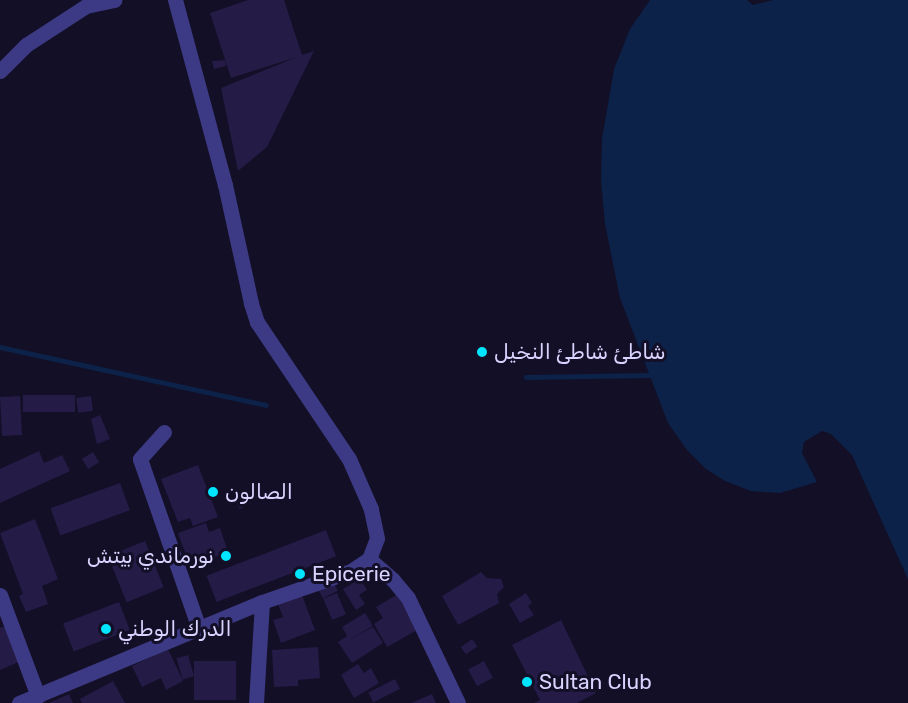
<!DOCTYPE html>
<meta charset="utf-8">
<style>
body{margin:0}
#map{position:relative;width:908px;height:703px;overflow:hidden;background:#130f26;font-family:Rubik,Cairo,sans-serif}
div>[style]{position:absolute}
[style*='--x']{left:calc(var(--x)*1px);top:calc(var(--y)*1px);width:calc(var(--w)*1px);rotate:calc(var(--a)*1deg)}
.water>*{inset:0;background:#0c2248}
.stream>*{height:5px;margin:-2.5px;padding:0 2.5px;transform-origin:2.5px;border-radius:2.5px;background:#0c2248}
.building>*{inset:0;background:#241b47;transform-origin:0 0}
.minor>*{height:15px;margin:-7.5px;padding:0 7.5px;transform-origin:7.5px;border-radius:7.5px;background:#3d3a85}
.tertiary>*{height:15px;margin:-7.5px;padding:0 7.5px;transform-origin:7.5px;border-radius:7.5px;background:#3d3a85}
.dots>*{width:16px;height:16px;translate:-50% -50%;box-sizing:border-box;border:3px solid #130f26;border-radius:50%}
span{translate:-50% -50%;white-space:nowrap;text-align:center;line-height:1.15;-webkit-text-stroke:6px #130f26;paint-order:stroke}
.poi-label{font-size:21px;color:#d9d4ff}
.left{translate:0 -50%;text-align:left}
.right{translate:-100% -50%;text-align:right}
</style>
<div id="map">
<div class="water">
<div style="clip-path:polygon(650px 0,747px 0,753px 5px,773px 0,908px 0,908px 579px,852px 455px,831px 434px,822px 431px,804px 442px,802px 453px,817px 482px,780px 493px,751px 491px,725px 481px,706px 469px,687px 450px,668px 423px,620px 298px,605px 224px,601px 181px,602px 139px,614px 69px,630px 29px)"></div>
</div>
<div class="stream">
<div style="--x:0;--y:347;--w:272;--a:12.3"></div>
<div style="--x:526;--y:377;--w:125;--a:-0.9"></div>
</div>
<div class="building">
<div style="clip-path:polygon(248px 0,284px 0,302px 55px,314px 51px,267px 147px,238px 171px,221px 88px,297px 57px,231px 78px,210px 13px)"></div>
<div style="clip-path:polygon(225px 60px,226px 66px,214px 69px,212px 61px)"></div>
<div style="left:23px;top:395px;width:52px;height:17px"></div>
<div style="left:20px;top:396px;width:39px;height:20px;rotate:87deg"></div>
<div style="left:91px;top:396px;width:15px;height:15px;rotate:82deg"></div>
<div style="clip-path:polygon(100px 415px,110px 439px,97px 444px,91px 419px)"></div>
<div style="clip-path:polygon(39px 451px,44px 463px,62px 455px,70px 471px,0 503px,0 469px)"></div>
<div style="left:93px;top:452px;width:12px;height:13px;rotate:59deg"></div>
<div style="clip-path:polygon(198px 465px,218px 517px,193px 526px,190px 518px,178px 522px,161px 479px)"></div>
<div style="left:120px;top:483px;width:29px;height:74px;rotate:70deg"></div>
<div style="left:247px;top:495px;width:9px;height:13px;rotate:63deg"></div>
<div style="clip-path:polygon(35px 519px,58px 579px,42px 586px,48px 604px,26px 612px,19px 596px,23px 594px,0 533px)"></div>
<div style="clip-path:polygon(206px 523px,209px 532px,220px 528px,228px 552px,190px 566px,178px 533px)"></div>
<div style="left:326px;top:530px;width:28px;height:128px;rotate:69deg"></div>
<div style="left:145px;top:541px;width:50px;height:40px;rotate:68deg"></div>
<div style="clip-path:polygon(481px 572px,487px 578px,501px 579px,504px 587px,497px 594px,499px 603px,458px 625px,442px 596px)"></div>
<div style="clip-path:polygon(360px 579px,367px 590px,359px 595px,365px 604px,356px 610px,343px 589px)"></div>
<div style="left:333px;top:581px;width:11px;height:17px;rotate:63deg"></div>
<div style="left:337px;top:593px;width:23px;height:15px;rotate:67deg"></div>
<div style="clip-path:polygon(526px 593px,532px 603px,528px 606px,534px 615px,520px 623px,509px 604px)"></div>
<div style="clip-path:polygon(398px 594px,419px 629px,387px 647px,374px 624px,383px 618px,376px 607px)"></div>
<div style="clip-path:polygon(302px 595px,315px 630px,281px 643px,273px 620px,283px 617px,278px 604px)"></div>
<div style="left:119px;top:602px;width:30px;height:60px;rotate:69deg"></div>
<div style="clip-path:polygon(365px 613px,373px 626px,349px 640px,373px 627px,383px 643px,352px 663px,338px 642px,347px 636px,342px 627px)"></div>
<div style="clip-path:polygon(561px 620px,596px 693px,577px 703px,534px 703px,540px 700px,512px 645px)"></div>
<div style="clip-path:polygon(5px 626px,19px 662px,0 670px,0 628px)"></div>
<div style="left:472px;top:639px;width:9px;height:14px;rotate:54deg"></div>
<div style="clip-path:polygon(318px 647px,320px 678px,298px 680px,298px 686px,274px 687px,272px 650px)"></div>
<div style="clip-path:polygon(168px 649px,183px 681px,166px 690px,161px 678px,142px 687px,132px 666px)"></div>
<div style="left:188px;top:655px;width:22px;height:12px;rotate:74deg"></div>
<div style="left:236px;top:661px;width:39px;height:42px;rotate:90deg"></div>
<div style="left:484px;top:661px;width:19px;height:18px;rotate:62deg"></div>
<div style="clip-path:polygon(358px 664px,364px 673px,371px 668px,379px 683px,354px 698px,341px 675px)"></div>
<div style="left:395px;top:679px;width:11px;height:30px;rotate:63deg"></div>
<div style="clip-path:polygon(113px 681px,125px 703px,82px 703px,80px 699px)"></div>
<div style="clip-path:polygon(69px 694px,73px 703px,49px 703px)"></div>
<div style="clip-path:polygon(432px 694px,436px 703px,411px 703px)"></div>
</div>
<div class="minor">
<div style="--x:0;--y:71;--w:37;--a:-45"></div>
<div style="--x:26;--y:45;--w:72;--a:-33"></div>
<div style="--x:86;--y:6;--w:29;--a:-12"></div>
<div style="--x:164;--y:432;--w:36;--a:132"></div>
<div style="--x:140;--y:459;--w:179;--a:70.8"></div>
<div style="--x:369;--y:559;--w:32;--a:41"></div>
<div style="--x:393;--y:580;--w:23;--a:50"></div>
<div style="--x:408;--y:598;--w:116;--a:64.5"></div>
<div style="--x:0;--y:595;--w:108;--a:69.4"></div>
<div style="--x:256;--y:703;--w:101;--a:-86.6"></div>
</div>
<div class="tertiary">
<div style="--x:19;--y:703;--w:263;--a:-22.6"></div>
<div style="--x:262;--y:602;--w:94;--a:-19.2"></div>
<div style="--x:351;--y:571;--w:22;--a:-34"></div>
<div style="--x:369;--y:559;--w:22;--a:-69"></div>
<div style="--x:377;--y:538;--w:30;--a:-102"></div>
<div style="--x:371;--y:509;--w:55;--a:-113.7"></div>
<div style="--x:349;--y:459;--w:165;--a:-123.9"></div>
<div style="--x:257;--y:322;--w:20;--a:-108"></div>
<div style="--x:251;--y:303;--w:121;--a:-102.4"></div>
<div style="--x:225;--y:185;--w:192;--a:-105.1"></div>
</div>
<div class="dots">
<div style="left:482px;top:352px;background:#00e5ff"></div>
<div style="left:213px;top:492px;background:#00e5ff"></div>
<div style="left:226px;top:556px;background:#00e5ff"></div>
<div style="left:300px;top:574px;background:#00e5ff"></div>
<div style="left:106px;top:629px;background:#00e5ff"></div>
<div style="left:527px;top:682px;background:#00e5ff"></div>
</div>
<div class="poi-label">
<span class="left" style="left:494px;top:352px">شاطئ شاطئ النخيل</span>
<span class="left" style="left:225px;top:492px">الصالون</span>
<span class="right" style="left:214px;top:556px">نورماندي بيتش</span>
<span class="left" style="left:312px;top:574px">Epicerie</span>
<span class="left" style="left:118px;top:629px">الدرك الوطني</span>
<span class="left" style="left:539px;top:682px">Sultan Club</span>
</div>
</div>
